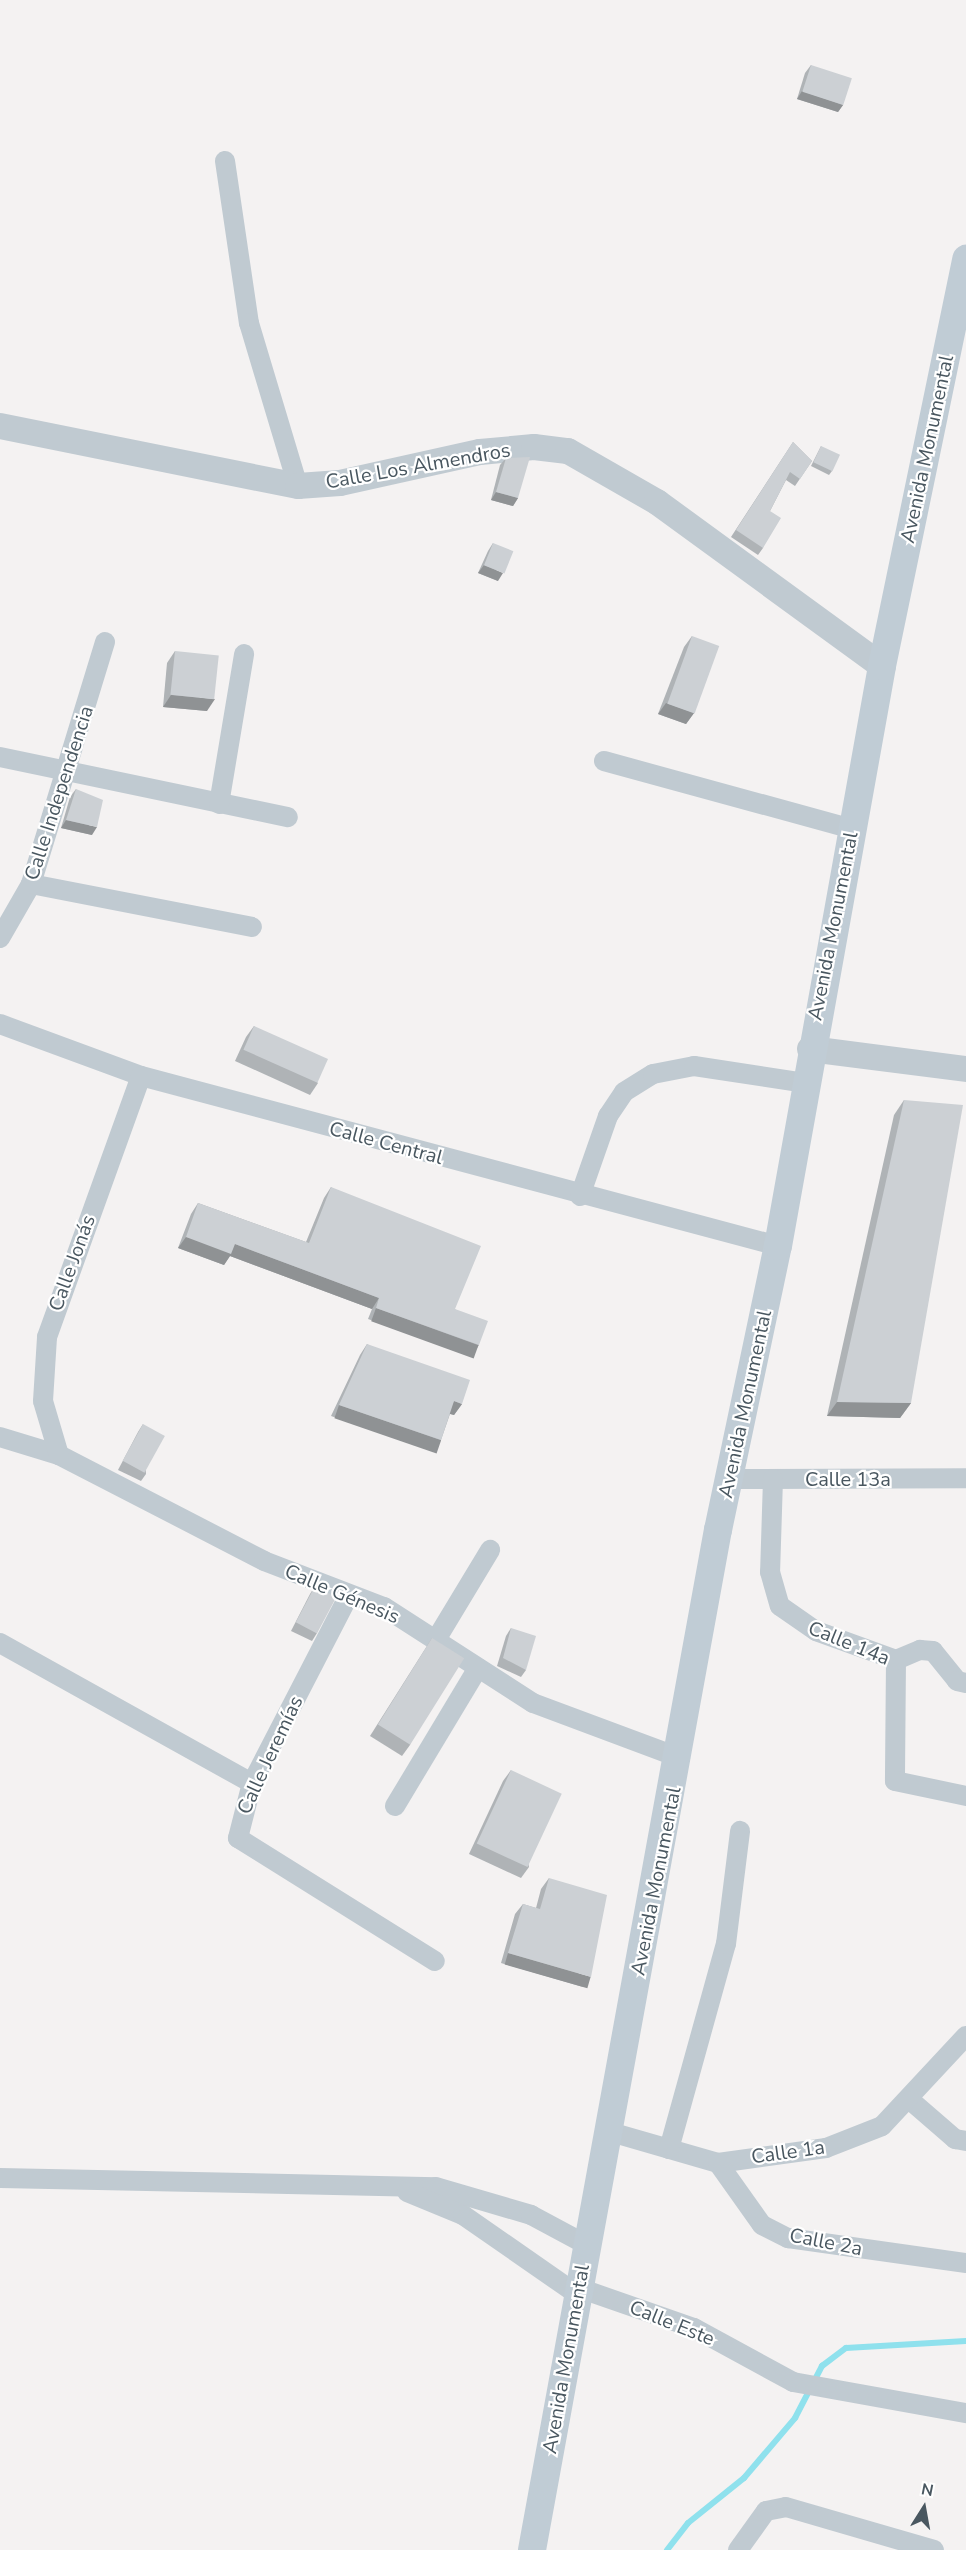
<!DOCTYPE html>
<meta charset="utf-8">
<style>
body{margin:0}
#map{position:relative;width:966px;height:2550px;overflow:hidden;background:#f4f2f2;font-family:"Nunito Sans",sans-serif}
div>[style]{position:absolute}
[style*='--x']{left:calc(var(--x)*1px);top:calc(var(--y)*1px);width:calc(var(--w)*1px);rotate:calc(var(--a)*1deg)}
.stream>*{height:6px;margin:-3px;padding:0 3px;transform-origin:3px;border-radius:3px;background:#8fe1ed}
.minor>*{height:20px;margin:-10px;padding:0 10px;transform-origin:10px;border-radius:10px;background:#c0cad1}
.tertiary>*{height:26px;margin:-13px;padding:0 13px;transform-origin:13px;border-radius:13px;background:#c0cad1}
.secondary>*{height:28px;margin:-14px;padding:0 14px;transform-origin:14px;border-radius:14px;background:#c0ccd5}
.wall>*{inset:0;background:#afb3b6}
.shaded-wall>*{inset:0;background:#8f9294;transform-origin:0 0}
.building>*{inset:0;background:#ccd0d4;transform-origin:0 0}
span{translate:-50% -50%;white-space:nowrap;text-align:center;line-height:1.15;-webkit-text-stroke:4.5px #fff;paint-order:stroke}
.street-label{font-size:20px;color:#495760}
.north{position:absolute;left:894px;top:2478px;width:60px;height:60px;-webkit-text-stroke:4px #fff;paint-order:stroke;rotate:11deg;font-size:16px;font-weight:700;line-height:24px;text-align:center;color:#495760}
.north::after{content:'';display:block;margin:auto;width:21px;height:27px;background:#495760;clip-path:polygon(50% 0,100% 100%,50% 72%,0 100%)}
</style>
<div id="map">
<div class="stream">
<div style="--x:667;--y:2550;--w:34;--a:-52"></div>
<div style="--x:688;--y:2523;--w:72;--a:-38.8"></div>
<div style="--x:744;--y:2478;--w:79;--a:-49.6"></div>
<div style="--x:795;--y:2418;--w:59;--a:-62.6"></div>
<div style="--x:822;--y:2366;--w:30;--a:-37"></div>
<div style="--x:846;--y:2348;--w:120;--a:-3.3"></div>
</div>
<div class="minor">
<div style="--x:225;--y:161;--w:164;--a:81.6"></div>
<div style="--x:249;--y:323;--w:170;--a:73.3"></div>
<div style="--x:0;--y:757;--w:294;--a:11.8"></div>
<div style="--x:604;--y:761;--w:257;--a:15.3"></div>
<div style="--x:219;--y:804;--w:152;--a:-80.5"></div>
<div style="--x:31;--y:884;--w:225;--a:11"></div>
<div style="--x:0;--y:938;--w:62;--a:-60.1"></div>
<div style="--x:31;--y:884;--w:253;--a:-73"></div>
<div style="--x:0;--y:1024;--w:150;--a:20.2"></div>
<div style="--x:141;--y:1076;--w:659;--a:14.94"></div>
<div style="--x:580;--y:1196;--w:85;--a:-70.7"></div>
<div style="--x:608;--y:1116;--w:29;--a:-56"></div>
<div style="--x:624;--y:1092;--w:34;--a:-32"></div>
<div style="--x:653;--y:1074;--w:42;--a:-11"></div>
<div style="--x:694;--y:1066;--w:112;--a:8.7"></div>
<div style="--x:0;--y:1437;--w:62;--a:17"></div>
<div style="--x:59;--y:1455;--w:231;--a:27.3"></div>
<div style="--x:264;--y:1561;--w:129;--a:21"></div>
<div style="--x:384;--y:1607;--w:177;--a:32.8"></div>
<div style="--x:533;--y:1703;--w:157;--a:20.5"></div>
<div style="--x:59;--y:1455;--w:56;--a:-106.5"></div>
<div style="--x:43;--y:1401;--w:64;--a:-86.4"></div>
<div style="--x:47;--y:1337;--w:277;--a:-70.2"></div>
<div style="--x:730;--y:1479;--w:236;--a:-0.2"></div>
<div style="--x:773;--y:1479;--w:93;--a:91.8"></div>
<div style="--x:770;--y:1572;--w:35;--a:74"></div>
<div style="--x:780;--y:1606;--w:44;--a:34.8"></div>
<div style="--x:816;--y:1631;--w:85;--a:19.9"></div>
<div style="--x:896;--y:1660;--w:121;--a:90.5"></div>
<div style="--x:895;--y:1781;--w:73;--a:11.9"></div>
<div style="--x:349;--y:1595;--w:212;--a:117.3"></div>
<div style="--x:252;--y:1783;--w:57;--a:104.3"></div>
<div style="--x:238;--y:1838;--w:232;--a:32"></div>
<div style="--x:437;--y:1638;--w:103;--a:-58.9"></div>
<div style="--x:0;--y:1643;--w:288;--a:29.1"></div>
<div style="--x:896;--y:1660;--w:26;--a:-23"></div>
<div style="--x:920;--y:1650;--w:13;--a:4"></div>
<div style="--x:933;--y:1651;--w:38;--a:51"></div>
<div style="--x:957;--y:1681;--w:9;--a:13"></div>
<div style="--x:395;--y:1806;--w:161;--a:-59"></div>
<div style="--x:910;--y:2100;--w:60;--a:40.9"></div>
<div style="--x:955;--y:2139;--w:11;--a:10"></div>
<div style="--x:607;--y:2131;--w:116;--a:16.1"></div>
<div style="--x:718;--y:2163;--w:109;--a:-7.9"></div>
<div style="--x:826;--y:2148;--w:60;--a:-21.4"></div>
<div style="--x:882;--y:2126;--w:123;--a:-47"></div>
<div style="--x:669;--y:2149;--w:213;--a:-74.5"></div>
<div style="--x:726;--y:1944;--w:114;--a:-82.9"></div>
<div style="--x:718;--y:2163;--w:76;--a:54.6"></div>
<div style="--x:762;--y:2225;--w:29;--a:27"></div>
<div style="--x:788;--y:2238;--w:180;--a:8"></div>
<div style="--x:0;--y:2178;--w:436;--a:1.2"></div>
<div style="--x:436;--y:2187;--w:99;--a:16.4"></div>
<div style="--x:531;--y:2215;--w:64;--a:28.2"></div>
<div style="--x:407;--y:2192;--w:61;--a:22.3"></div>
<div style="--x:463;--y:2215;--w:140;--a:34.8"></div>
<div style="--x:579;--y:2288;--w:122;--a:19.2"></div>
<div style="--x:694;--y:2328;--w:113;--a:28.6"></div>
<div style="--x:793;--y:2382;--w:176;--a:10.2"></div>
<div style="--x:738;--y:2550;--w:48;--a:-54.3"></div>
<div style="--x:766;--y:2511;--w:20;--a:-11"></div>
<div style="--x:786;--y:2507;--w:154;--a:16.2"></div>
</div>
<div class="tertiary">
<div style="--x:0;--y:426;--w:304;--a:11.4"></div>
<div style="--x:298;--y:486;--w:42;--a:-4.1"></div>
<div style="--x:340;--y:483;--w:143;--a:-12.5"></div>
<div style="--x:480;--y:452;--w:54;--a:-5.3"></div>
<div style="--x:534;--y:447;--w:34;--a:7"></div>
<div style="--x:568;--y:451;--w:103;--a:29.8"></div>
<div style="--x:657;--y:502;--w:278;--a:36.1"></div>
<div style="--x:810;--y:1049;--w:157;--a:7.3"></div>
</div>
<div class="secondary">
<div style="--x:532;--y:2550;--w:1037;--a:-79.67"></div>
<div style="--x:718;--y:1530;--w:290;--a:-78.1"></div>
<div style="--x:778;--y:1246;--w:589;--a:-79.83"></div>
<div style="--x:882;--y:666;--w:416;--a:-78.3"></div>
</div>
<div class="wall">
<div style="clip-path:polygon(811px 65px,843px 105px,838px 112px,797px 99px,805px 73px)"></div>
<div style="clip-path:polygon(793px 442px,812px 461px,795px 486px,786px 480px,770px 511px,763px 548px,758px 555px,731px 537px)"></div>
<div style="clip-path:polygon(821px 446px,832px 471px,829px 475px,811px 466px)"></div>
<div style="clip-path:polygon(506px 458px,518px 498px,513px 506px,491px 500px,500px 465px)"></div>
<div style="clip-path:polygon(493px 543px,498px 581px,478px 573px,488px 551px)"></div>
<div style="clip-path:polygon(692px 636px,694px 713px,686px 724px,658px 714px,684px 647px)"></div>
<div style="clip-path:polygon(175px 651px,207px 711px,163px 707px,167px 663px)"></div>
<div style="clip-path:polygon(76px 789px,92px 835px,61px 828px,70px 797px)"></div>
<div style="clip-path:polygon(254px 1026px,318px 1083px,310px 1095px,235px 1061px,246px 1037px)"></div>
<div style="clip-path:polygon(904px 1100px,911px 1403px,900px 1418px,827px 1416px,894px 1115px)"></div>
<div style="clip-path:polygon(331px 1187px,455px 1309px,479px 1345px,472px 1356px,368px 1319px,372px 1309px,230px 1256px,224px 1265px,178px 1248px,191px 1214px,198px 1203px,306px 1242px,324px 1198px)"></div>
<div style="clip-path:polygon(367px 1344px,462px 1404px,454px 1415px,450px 1414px,441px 1440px,433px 1451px,331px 1416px,360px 1355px)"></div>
<div style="clip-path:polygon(143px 1424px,146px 1474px,141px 1481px,118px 1470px,138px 1432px)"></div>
<div style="clip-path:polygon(315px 1586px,317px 1633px,312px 1641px,291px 1631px,310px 1594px)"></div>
<div style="clip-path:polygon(511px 1628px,526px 1670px,521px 1677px,497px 1666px,506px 1636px)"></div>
<div style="clip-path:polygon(432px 1638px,410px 1745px,402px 1756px,370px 1736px)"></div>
<div style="clip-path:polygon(511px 1770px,529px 1867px,521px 1878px,469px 1854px,503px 1781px)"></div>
<div style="clip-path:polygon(549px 1878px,583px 1987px,501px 1963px,515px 1914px,523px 1904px,536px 1908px,541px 1889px)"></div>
</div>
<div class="shaded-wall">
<div style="clip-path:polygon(802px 91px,843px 105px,838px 112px,797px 99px)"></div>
<div style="clip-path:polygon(496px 492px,518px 498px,513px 506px,491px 500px)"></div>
<div style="clip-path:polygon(484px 565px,503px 573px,498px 581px,478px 573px)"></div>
<div style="clip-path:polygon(171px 695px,215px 699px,207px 711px,163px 707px)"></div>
<div style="clip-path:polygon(666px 703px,694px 713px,686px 724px,658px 714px)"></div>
<div style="clip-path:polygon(66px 820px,97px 827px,92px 835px,61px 828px)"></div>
<div style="clip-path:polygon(186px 1237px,235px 1244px,379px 1298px,372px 1309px,230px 1256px,224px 1265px,178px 1248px)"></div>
<div style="left:376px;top:1308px;width:109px;height:14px;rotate:20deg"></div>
<div style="clip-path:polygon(454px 1401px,462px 1404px,454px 1415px,447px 1413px)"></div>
<div style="clip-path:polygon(837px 1402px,911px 1403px,900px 1418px,827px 1416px)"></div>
<div style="left:339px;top:1405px;width:108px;height:14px;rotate:19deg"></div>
<div style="left:508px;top:1953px;width:86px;height:12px;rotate:16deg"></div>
</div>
<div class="building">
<div style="left:811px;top:65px;width:43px;height:28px;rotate:18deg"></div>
<div style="clip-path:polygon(793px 442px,812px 461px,800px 479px,790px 472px,770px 511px,781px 518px,763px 548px,736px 530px)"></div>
<div style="left:821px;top:446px;width:21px;height:18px;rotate:25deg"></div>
<div style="clip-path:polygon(530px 457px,518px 498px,496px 492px,506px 458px)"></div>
<div style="left:493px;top:543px;width:22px;height:24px;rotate:22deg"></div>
<div style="left:692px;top:636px;width:29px;height:72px;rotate:20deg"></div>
<div style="left:175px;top:651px;width:44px;height:44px;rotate:6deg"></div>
<div style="clip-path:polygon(76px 789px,103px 800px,97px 827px,66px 820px)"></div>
<div style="left:254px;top:1026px;width:81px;height:26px;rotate:24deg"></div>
<div style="clip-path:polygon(904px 1100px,963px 1105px,911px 1403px,837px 1402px)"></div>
<div style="clip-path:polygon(331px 1187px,481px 1246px,455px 1309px,488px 1321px,479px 1345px,376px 1308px,379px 1298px,235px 1244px,231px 1254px,186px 1237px,198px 1203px,309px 1243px)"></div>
<div style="clip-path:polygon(367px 1344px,470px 1380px,462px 1404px,454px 1401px,441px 1440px,339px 1405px)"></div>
<div style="left:143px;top:1424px;width:25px;height:42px;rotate:29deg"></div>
<div style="left:315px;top:1586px;width:24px;height:41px;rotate:28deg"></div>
<div style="clip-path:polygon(511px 1628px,536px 1636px,526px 1670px,503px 1658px)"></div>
<div style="left:432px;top:1638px;width:38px;height:102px;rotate:32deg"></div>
<div style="left:511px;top:1770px;width:56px;height:81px;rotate:25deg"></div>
<div style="clip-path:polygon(549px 1878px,607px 1895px,591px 1977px,508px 1953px,523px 1904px,540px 1909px)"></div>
</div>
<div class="street-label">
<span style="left:927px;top:449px;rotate:-78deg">Avenida Monumental</span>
<span style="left:418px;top:466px;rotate:-10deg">Calle Los Almendros</span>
<span style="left:59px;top:793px;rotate:-72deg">Calle Independencia</span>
<span style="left:833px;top:926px;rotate:-79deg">Avenida Monumental</span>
<span style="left:386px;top:1143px;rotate:15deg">Calle Central</span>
<span style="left:72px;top:1263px;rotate:-70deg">Calle Jonás</span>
<span style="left:745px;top:1404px;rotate:-78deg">Avenida Monumental</span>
<span style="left:848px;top:1479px">Calle 13a</span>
<span style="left:342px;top:1594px;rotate:23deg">Calle Génesis</span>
<span style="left:849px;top:1643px;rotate:22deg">Calle 14a</span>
<span style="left:270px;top:1755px;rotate:-65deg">Calle Jeremías</span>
<span style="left:656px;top:1881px;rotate:-79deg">Avenida Monumental</span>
<span style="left:788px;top:2152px;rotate:-8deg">Calle 1a</span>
<span style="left:826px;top:2242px;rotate:11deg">Calle 2a</span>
<span style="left:672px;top:2323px;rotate:22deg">Calle Este</span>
<span style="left:566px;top:2359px;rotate:-80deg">Avenida Monumental</span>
</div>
<div class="north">N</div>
</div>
